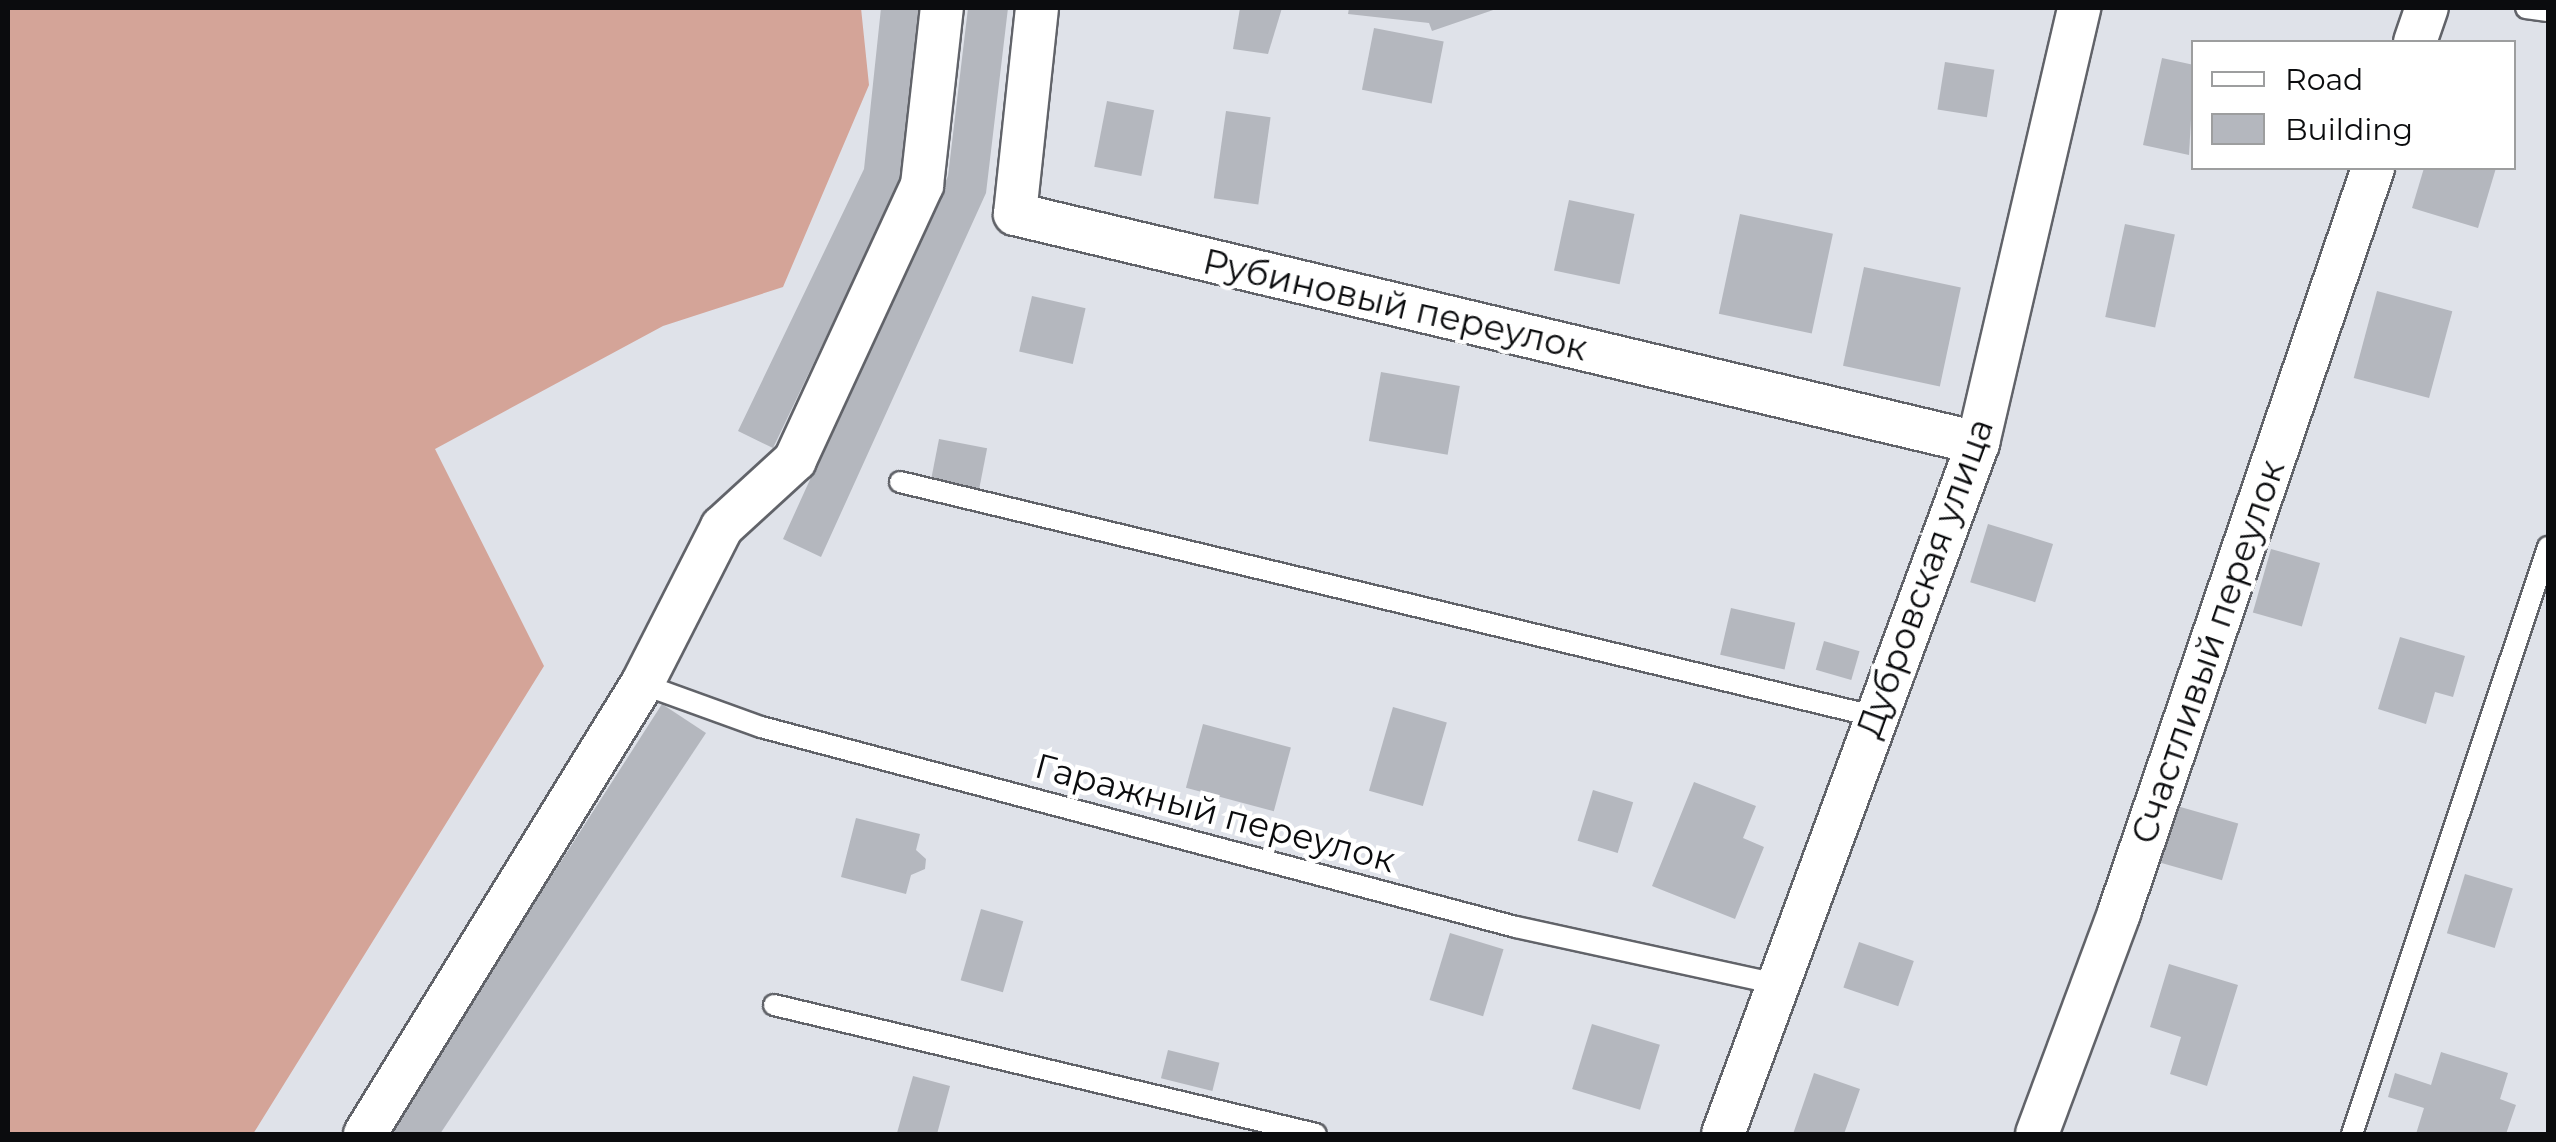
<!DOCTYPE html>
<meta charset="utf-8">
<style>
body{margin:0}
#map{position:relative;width:2556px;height:1142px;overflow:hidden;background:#dfe2e9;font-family:Montserrat,sans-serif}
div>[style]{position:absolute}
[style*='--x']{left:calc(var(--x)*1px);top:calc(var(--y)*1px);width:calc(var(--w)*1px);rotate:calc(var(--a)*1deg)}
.forest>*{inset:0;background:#d4a498}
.building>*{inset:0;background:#b4b7be;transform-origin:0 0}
.roads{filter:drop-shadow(2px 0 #616369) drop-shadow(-2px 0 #616369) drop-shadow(0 2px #616369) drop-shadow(0 -2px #616369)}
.service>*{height:20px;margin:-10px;padding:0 10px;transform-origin:10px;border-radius:10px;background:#fff}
.minor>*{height:42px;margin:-21px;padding:0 21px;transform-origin:21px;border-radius:21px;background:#fff}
span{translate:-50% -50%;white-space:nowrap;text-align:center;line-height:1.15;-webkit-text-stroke:9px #fff;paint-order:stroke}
.street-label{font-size:35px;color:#0b0c0e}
.frame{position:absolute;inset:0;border:10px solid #0b0c0e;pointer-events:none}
.legend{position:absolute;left:2191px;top:40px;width:325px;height:130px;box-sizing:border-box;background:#fff;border:2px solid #9d9e9f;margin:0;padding:12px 18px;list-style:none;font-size:30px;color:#0b0c0e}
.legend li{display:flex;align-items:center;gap:20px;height:50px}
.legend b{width:50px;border:2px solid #9d9e9f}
</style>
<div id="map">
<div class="forest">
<div style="clip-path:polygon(8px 8px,861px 8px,869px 85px,783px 287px,663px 326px,435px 449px,544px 666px,253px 1134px,8px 1134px)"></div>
</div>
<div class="building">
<div style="clip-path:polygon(881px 8px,919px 8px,901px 180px,773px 448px,738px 431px,864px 169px)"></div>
<div style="clip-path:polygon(968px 8px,1008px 8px,986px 193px,821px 557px,783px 539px,948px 176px)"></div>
<div style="clip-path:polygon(1240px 8px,1282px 8px,1268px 54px,1233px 49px)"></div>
<div style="clip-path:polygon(1349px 8px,1499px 8px,1432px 31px,1429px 23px,1348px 14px)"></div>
<div style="left:1374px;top:28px;width:71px;height:63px;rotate:11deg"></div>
<div style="clip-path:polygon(2162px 58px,2194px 65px,2189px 155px,2143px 145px)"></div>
<div style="left:1945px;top:62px;width:50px;height:48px;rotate:9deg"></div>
<div style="left:1107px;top:101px;width:48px;height:67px;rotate:11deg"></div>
<div style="left:1226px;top:111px;width:45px;height:88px;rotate:8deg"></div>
<div style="clip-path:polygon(2424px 168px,2496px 168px,2478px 228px,2412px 208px)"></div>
<div style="left:1569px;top:200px;width:67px;height:72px;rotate:12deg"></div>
<div style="left:1740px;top:214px;width:95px;height:102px;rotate:12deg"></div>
<div style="left:2125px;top:224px;width:51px;height:95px;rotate:12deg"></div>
<div style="left:1864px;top:267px;width:99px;height:101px;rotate:12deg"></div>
<div style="left:2377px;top:291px;width:78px;height:90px;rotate:15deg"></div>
<div style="left:1032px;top:296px;width:55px;height:57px;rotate:13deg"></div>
<div style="left:1381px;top:372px;width:80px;height:70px;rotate:10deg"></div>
<div style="left:939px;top:439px;width:49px;height:41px;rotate:11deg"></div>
<div style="left:1988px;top:524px;width:68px;height:61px;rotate:17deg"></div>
<div style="left:2271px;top:549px;width:51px;height:66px;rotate:16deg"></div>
<div style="left:1731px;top:608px;width:66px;height:48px;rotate:13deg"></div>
<div style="clip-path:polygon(2400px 637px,2465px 656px,2453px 697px,2435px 692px,2426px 724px,2378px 709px)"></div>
<div style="left:1824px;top:641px;width:37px;height:30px;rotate:16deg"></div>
<div style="clip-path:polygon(662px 704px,706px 733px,440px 1134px,386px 1134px)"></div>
<div style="left:1393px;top:707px;width:56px;height:87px;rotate:16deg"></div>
<div style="left:1203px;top:724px;width:91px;height:66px;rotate:15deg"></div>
<div style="clip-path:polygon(1694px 782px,1756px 806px,1743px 838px,1764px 847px,1735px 919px,1652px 886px)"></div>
<div style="left:1593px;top:790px;width:42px;height:53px;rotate:17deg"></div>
<div style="left:2170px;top:804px;width:71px;height:59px;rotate:16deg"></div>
<div style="clip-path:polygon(856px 818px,920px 834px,916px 850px,926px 859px,925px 869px,911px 875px,906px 894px,841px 877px)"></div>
<div style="left:2465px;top:874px;width:50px;height:62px;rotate:17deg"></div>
<div style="left:981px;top:909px;width:44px;height:74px;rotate:16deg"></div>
<div style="left:1450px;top:933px;width:56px;height:70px;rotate:17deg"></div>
<div style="left:1859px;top:942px;width:58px;height:48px;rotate:19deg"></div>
<div style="clip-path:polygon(2169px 964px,2238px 985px,2207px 1086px,2170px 1074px,2181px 1037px,2150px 1027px)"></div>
<div style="left:1592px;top:1024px;width:71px;height:68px;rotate:17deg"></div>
<div style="left:1168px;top:1050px;width:53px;height:29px;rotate:14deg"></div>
<div style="clip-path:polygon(2441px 1052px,2508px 1073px,2500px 1099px,2516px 1105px,2506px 1134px,2416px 1134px,2424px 1108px,2388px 1097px,2395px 1073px,2431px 1085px)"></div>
<div style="clip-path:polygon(1814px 1073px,1860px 1089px,1844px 1134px,1793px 1134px)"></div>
<div style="clip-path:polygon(913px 1076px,950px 1086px,937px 1134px,897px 1133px)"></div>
</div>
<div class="roads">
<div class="service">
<div style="--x:2526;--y:8;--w:22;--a:8"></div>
<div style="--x:900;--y:482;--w:1005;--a:13.52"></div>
<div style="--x:642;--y:684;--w:127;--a:19.9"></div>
<div style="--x:761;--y:727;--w:781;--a:14.84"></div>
<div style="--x:1516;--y:927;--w:268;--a:12.3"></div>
<div style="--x:774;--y:1005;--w:557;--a:13.39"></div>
<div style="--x:2352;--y:1134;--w:619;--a:-71.54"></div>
</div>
<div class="minor">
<div style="--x:1037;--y:8;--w:207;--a:96.1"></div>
<div style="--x:1015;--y:214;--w:990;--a:13.38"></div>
<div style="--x:2415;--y:42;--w:36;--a:-71"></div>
<div style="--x:365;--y:1134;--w:528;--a:-58.39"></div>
<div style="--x:642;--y:684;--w:176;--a:-63"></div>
<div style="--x:722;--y:527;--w:99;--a:-42.5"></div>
<div style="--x:795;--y:460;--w:303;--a:-65.2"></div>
<div style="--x:922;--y:185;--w:178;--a:-83.6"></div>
<div style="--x:1723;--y:1134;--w:737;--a:-69.74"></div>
<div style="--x:1978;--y:443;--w:447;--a:-76.9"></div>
<div style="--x:2037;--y:1134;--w:236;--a:-69.6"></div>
<div style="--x:2119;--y:913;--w:787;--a:-71.17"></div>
</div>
</div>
<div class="street-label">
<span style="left:1395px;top:305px;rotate:13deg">Рубиновый переулок</span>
<span style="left:1925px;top:578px;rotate:-70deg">Дубровская улица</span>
<span style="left:2208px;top:652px;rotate:-71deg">Счастливый переулок</span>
<span style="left:1215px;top:813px;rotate:15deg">Гаражный переулок</span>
</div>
<div class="frame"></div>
<ul class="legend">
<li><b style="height:12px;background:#fff"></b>Road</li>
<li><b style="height:28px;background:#b4b7be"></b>Building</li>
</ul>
</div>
